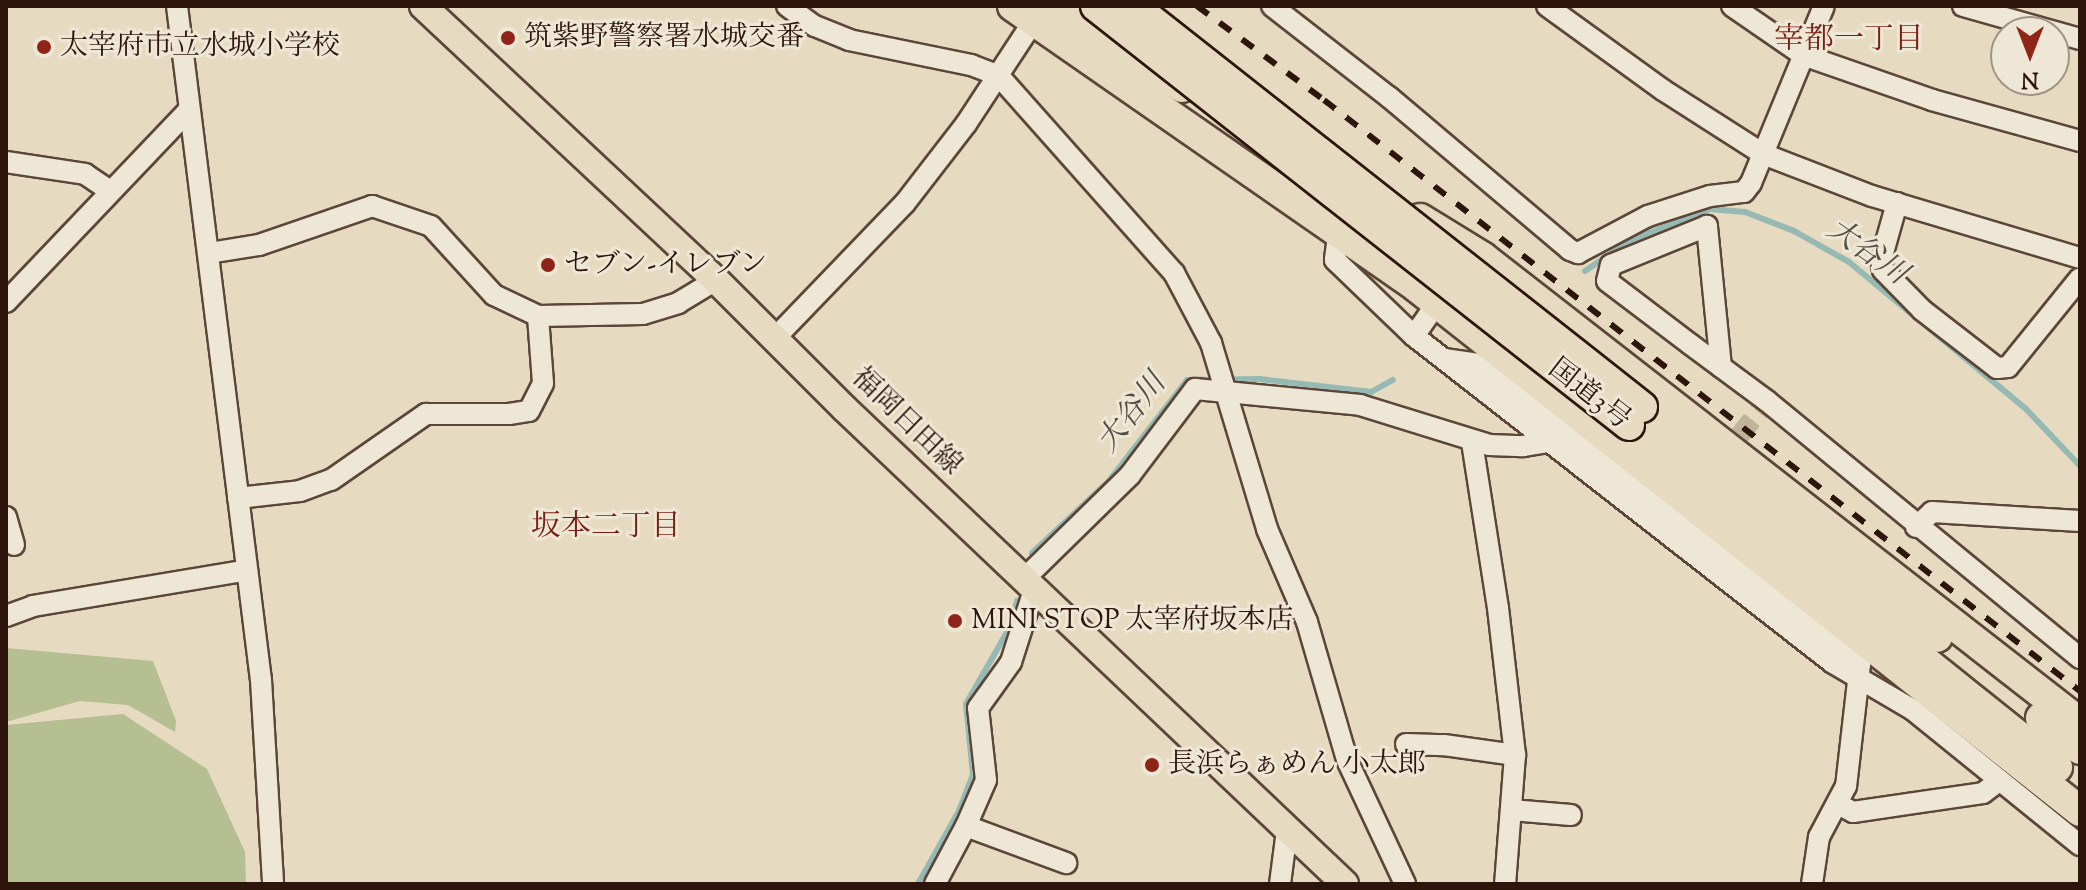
<!DOCTYPE html>
<meta charset="utf-8">
<style>
body{margin:0}
#map{position:relative;width:2086px;height:890px;overflow:hidden;background:#e6dac0;font-family:"Sorts Mill Goudy","Noto Serif JP",serif}
div>[style]{position:absolute}
[style*='--x']{left:calc(var(--x)*1px);top:calc(var(--y)*1px);width:calc(var(--w)*1px);rotate:calc(var(--a)*1deg)}
.green>*{inset:0;background:#b6bf91}
.stream>*{height:6px;margin:-3px;padding:0 3px;transform-origin:3px;border-radius:3px;background:#96bab3}
.minor-tunnel>*{height:20px;margin-top:-10px;transform-origin:0;background:repeating-linear-gradient(90deg,#c1b39c 0 20px,transparent 0 30px)}
.roads{filter:drop-shadow(2px 0 #5b4639) drop-shadow(-2px 0 #5b4639) drop-shadow(0 2px #5b4639) drop-shadow(0 -2px #5b4639)}
.minor>*{height:20px;margin:-10px;padding:0 10px;transform-origin:10px;border-radius:10px;background:#efe7d6}
.major>*{height:26px;margin:-13px;padding:0 13px;transform-origin:13px;border-radius:13px;background:#e6dac0}
.highway>*{height:30px;margin:-15px;padding:0 15px;transform-origin:15px;border-radius:15px;background:#e6dac0}
.rail>*{height:6px;margin-top:-3px;transform-origin:0;background:repeating-linear-gradient(90deg,#2d150c 0 14px,transparent 0 28px)}
.bridges{filter:drop-shadow(2px 0 #2d150c) drop-shadow(-2px 0 #2d150c) drop-shadow(0 2px #2d150c) drop-shadow(0 -2px #2d150c)}
.highway-bridge>*{height:30px;margin:-15px;padding:0 15px;transform-origin:15px;border-radius:15px;background:#e6dac0}
.dots>*{width:22px;height:22px;translate:-50% -50%;box-sizing:border-box;border:4px solid #efe7d6;border-radius:50%}
span{translate:-50% -50%;white-space:nowrap;text-align:center;line-height:1.15;-webkit-text-stroke:6px #efe7d6;paint-order:stroke}
.poi-label{font-size:28px;color:#2d150c}
.left{translate:0 -50%;text-align:left}
.street-label{font-size:28px;color:#2d150c}
.neighbourhood-label{font-size:30px;color:#7a1f14}
.water-label{font-size:30px;color:#524f46;font-style:italic}
.frame{position:absolute;inset:0;border:8px solid #2d150c;pointer-events:none}
.north{position:absolute;left:1990px;top:16px;width:80px;height:80px;box-sizing:border-box;background:#efe7d6;border:2px solid #a19385;border-radius:50%;rotate:180deg;font-size:22px;font-weight:700;line-height:32px;text-align:center;color:#2d150c}
.north::after{content:'';display:block;margin:auto;width:28px;height:36px;background:#8f2418;clip-path:polygon(50% 0,100% 100%,50% 72%,0 100%)}
</style>
<div id="map">
<div class="green">
<div style="clip-path:polygon(6px 648px,153px 661px,176px 721px,175px 732px,128px 705px,80px 701px,6px 722px)"></div>
<div style="clip-path:polygon(123px 714px,207px 769px,245px 852px,246px 884px,6px 884px,6px 725px)"></div>
</div>
<div class="stream">
<div style="--x:1585;--y:271;--w:55;--a:-34"></div>
<div style="--x:1631;--y:240;--w:85;--a:-21.4"></div>
<div style="--x:1710;--y:209;--w:35;--a:5"></div>
<div style="--x:1745;--y:212;--w:53;--a:21.2"></div>
<div style="--x:1794;--y:231;--w:63;--a:29.4"></div>
<div style="--x:1849;--y:262;--w:86;--a:39.8"></div>
<div style="--x:1924;--y:324;--w:133;--a:39.8"></div>
<div style="--x:2026;--y:409;--w:79;--a:46.5"></div>
<div style="--x:1032;--y:553;--w:104;--a:-43.1"></div>
<div style="--x:1108;--y:482;--w:129;--a:-52.2"></div>
<div style="--x:1187;--y:380;--w:73;--a:-0.8"></div>
<div style="--x:1260;--y:379;--w:112;--a:6.7"></div>
<div style="--x:1371;--y:392;--w:25;--a:-29"></div>
<div style="--x:918;--y:884;--w:84;--a:-60.7"></div>
<div style="--x:959;--y:811;--w:39;--a:-69"></div>
<div style="--x:973;--y:775;--w:71;--a:-95.6"></div>
<div style="--x:966;--y:704;--w:89;--a:-60.3"></div>
<div style="--x:1010;--y:627;--w:27;--a:-75"></div>
</div>
<div class="minor-tunnel">
<div style="--x:1721;--y:459;--w:74;--a:-51.6"></div>
</div>
<div class="roads">
<div class="minor">
<div style="--x:177;--y:6;--w:679;--a:82.9"></div>
<div style="--x:261;--y:680;--w:204;--a:86.6"></div>
<div style="--x:787;--y:6;--w:34;--a:36"></div>
<div style="--x:815;--y:26;--w:37;--a:22"></div>
<div style="--x:849;--y:40;--w:125;--a:11.6"></div>
<div style="--x:971;--y:65;--w:30;--a:21"></div>
<div style="--x:999;--y:76;--w:264;--a:48.4"></div>
<div style="--x:1174;--y:273;--w:79;--a:62.1"></div>
<div style="--x:1211;--y:343;--w:194;--a:73.2"></div>
<div style="--x:1267;--y:529;--w:101;--a:66.7"></div>
<div style="--x:1307;--y:622;--w:144;--a:73.8"></div>
<div style="--x:1347;--y:760;--w:137;--a:64.9"></div>
<div style="--x:1272;--y:6;--w:148;--a:37.9"></div>
<div style="--x:1389;--y:97;--w:237;--a:40.2"></div>
<div style="--x:1570;--y:250;--w:9;--a:21"></div>
<div style="--x:1578;--y:253;--w:79;--a:-27.9"></div>
<div style="--x:1648;--y:216;--w:65;--a:-17.9"></div>
<div style="--x:1710;--y:196;--w:34;--a:-7"></div>
<div style="--x:1744;--y:192;--w:11;--a:-52"></div>
<div style="--x:1751;--y:183;--w:191;--a:-67.6"></div>
<div style="--x:1547;--y:6;--w:143;--a:35.9"></div>
<div style="--x:1663;--y:90;--w:119;--a:32.6"></div>
<div style="--x:1763;--y:154;--w:117;--a:21.1"></div>
<div style="--x:1872;--y:196;--w:217;--a:16.6"></div>
<div style="--x:1732;--y:6;--w:86;--a:34.6"></div>
<div style="--x:1803;--y:55;--w:137;--a:19.2"></div>
<div style="--x:1932;--y:100;--w:154;--a:15.5"></div>
<div style="--x:1963;--y:6;--w:122;--a:15.8"></div>
<div style="--x:6;--y:162;--w:80;--a:8.6"></div>
<div style="--x:85;--y:174;--w:29;--a:34"></div>
<div style="--x:1897;--y:203;--w:59;--a:105.7"></div>
<div style="--x:1881;--y:260;--w:10;--a:79"></div>
<div style="--x:1883;--y:270;--w:56;--a:45.7"></div>
<div style="--x:1922;--y:310;--w:95;--a:37.7"></div>
<div style="--x:1997;--y:368;--w:11;--a:-5"></div>
<div style="--x:2008;--y:367;--w:114;--a:-51"></div>
<div style="--x:1339;--y:230;--w:30;--a:98"></div>
<div style="--x:1335;--y:260;--w:110;--a:43.9"></div>
<div style="--x:1414;--y:336;--w:531;--a:37.97"></div>
<div style="--x:1833;--y:663;--w:93;--a:30.4"></div>
<div style="--x:1913;--y:710;--w:215;--a:39"></div>
<div style="--x:209;--y:253;--w:51;--a:-9.1"></div>
<div style="--x:259;--y:245;--w:120;--a:-19"></div>
<div style="--x:372;--y:206;--w:62;--a:18.7"></div>
<div style="--x:431;--y:226;--w:93;--a:47.6"></div>
<div style="--x:494;--y:295;--w:49;--a:25.5"></div>
<div style="--x:538;--y:316;--w:105;--a:-1.1"></div>
<div style="--x:643;--y:314;--w:37;--a:-17"></div>
<div style="--x:678;--y:303;--w:44;--a:-31.2"></div>
<div style="--x:6;--y:302;--w:265;--a:-46.4"></div>
<div style="--x:1414;--y:336;--w:40;--a:-55.1"></div>
<div style="--x:775;--y:338;--w:187;--a:-46.1"></div>
<div style="--x:905;--y:203;--w:100;--a:-52.3"></div>
<div style="--x:966;--y:124;--w:133;--a:-56.7"></div>
<div style="--x:1444;--y:359;--w:37;--a:8"></div>
<div style="--x:1481;--y:364;--w:477;--a:38"></div>
<div style="--x:1857;--y:658;--w:7;--a:63"></div>
<div style="--x:1860;--y:664;--w:123;--a:96.5"></div>
<div style="--x:1846;--y:786;--w:58;--a:117.9"></div>
<div style="--x:1819;--y:837;--w:48;--a:98.5"></div>
<div style="--x:1721;--y:367;--w:142;--a:-95.7"></div>
<div style="--x:1707;--y:226;--w:104;--a:157.9"></div>
<div style="--x:1611;--y:265;--w:16;--a:104"></div>
<div style="--x:1607;--y:281;--w:104;--a:37.2"></div>
<div style="--x:1690;--y:344;--w:96;--a:36.5"></div>
<div style="--x:1767;--y:401;--w:405;--a:39.4"></div>
<div style="--x:1472;--y:442;--w:168;--a:81.1"></div>
<div style="--x:1498;--y:608;--w:148;--a:83.4"></div>
<div style="--x:1515;--y:755;--w:129;--a:94.4"></div>
<div style="--x:238;--y:498;--w:62;--a:-6.4"></div>
<div style="--x:300;--y:491;--w:33;--a:-20"></div>
<div style="--x:331;--y:480;--w:116;--a:-34.8"></div>
<div style="--x:426;--y:414;--w:83;--a:0"></div>
<div style="--x:509;--y:414;--w:20;--a:-9"></div>
<div style="--x:529;--y:411;--w:31;--a:-63"></div>
<div style="--x:543;--y:383;--w:67;--a:-94.3"></div>
<div style="--x:6;--y:517;--w:29;--a:74"></div>
<div style="--x:1916;--y:527;--w:22;--a:-43"></div>
<div style="--x:1932;--y:512;--w:148;--a:3.5"></div>
<div style="--x:1025;--y:578;--w:147;--a:-44.4"></div>
<div style="--x:1130;--y:475;--w:108;--a:-52.9"></div>
<div style="--x:1195;--y:389;--w:166;--a:5.5"></div>
<div style="--x:1360;--y:405;--w:135;--a:17.2"></div>
<div style="--x:1489;--y:445;--w:34;--a:2"></div>
<div style="--x:1523;--y:446;--w:26;--a:-9"></div>
<div style="--x:6;--y:616;--w:29;--a:-20"></div>
<div style="--x:33;--y:606;--w:217;--a:-9.5"></div>
<div style="--x:1406;--y:744;--w:38;--a:2"></div>
<div style="--x:1444;--y:745;--w:72;--a:8"></div>
<div style="--x:1838;--y:804;--w:17;--a:28"></div>
<div style="--x:1853;--y:812;--w:131;--a:-8.3"></div>
<div style="--x:1983;--y:793;--w:21;--a:-37"></div>
<div style="--x:1511;--y:810;--w:60;--a:4.8"></div>
<div style="--x:966;--y:826;--w:107;--a:20.3"></div>
<div style="--x:935;--y:884;--w:66;--a:-61.9"></div>
<div style="--x:966;--y:826;--w:50;--a:-66.5"></div>
<div style="--x:986;--y:780;--w:72;--a:-96.3"></div>
<div style="--x:978;--y:708;--w:57;--a:-54.3"></div>
<div style="--x:1011;--y:662;--w:79;--a:-72.3"></div>
<div style="--x:1280;--y:884;--w:54;--a:-82.6"></div>
</div>
<div class="major">
<div style="--x:423;--y:6;--w:401;--a:43.1"></div>
<div style="--x:716;--y:280;--w:181;--a:45"></div>
<div style="--x:844;--y:408;--w:691;--a:43.53"></div>
</div>
<div class="highway">
<div style="--x:1013;--y:6;--w:492;--a:34.8"></div>
<div style="--x:1417;--y:287;--w:845;--a:38.32"></div>
<div style="--x:1051;--y:6;--w:154;--a:31.7"></div>
<div style="--x:1420;--y:219;--w:73;--a:31.5"></div>
<div style="--x:1482;--y:257;--w:758;--a:37.93"></div>
<div style="--x:1642;--y:407;--w:374;--a:37.9"></div>
<div style="--x:1629;--y:425;--w:548;--a:38.63"></div>
<div style="--x:2041;--y:718;--w:50;--a:38.5"></div>
</div>
</div>
<div class="rail">
<div style="--x:1197;--y:6;--w:158;--a:36.5"></div>
<div style="--x:1324;--y:100;--w:960;--a:38.02"></div>
</div>
<div class="bridges">
<div class="highway-bridge">
<div style="--x:1096;--y:6;--w:678;--a:38.17"></div>
<div style="--x:1133;--y:6;--w:648;--a:38.23"></div>
</div>
</div>
<div class="dots">
<div style="left:508px;top:38px;background:#8f2418"></div>
<div style="left:44px;top:47px;background:#8f2418"></div>
<div style="left:548px;top:265px;background:#8f2418"></div>
<div style="left:955px;top:621px;background:#8f2418"></div>
<div style="left:1152px;top:765px;background:#8f2418"></div>
</div>
<div class="poi-label">
<span class="left" style="left:524px;top:38px">筑紫野警察署水城交番</span>
<span class="left" style="left:60px;top:47px">太宰府市立水城小学校</span>
<span class="left" style="left:564px;top:265px">セブン-イレブン</span>
<span class="left" style="left:971px;top:621px">MINI STOP 太宰府坂本店</span>
<span class="left" style="left:1168px;top:765px">長浜らぁめん 小太郎</span>
</div>
<div class="street-label">
<span style="left:1589px;top:395px;rotate:38deg">国道3号</span>
<span style="left:906px;top:422px;rotate:44deg">福岡日田線</span>
</div>
<div class="neighbourhood-label">
<span style="left:1849px;top:41px">宰都一丁目</span>
<span style="left:606px;top:528px">坂本二丁目</span>
</div>
<div class="water-label">
<span style="left:1866px;top:253px;rotate:35deg">大谷川</span>
<span style="left:1133px;top:414px;rotate:-52deg">大谷川</span>
</div>
<div class="frame"></div>
<div class="north">N</div>
</div>
